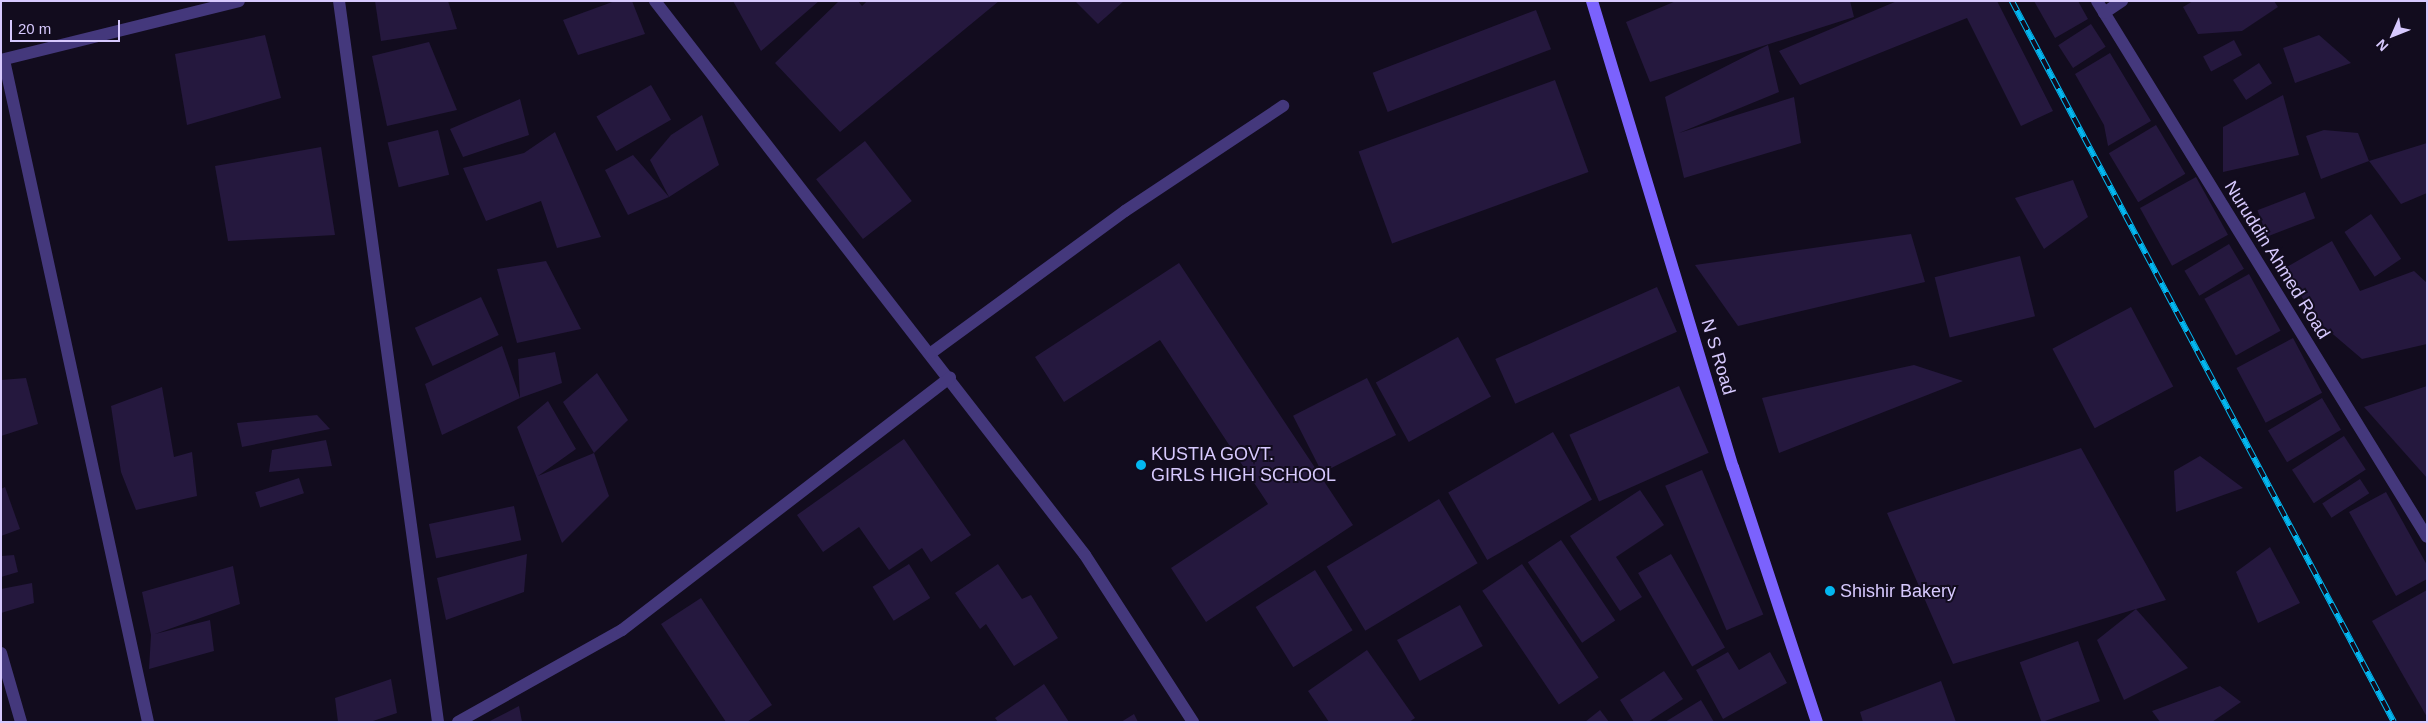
<!DOCTYPE html>
<style>
body{margin:0}
#map{position:relative;width:2428px;height:723px;overflow:hidden;background:#120c1e;font-family:Helvetica,sans-serif}
div>[style]{position:absolute}
[style*='--x']{left:calc(var(--x)*1px);top:calc(var(--y)*1px);width:calc(var(--w)*1px);rotate:calc(var(--a)*1deg)}
.building>*{inset:0;background:#25183e;transform-origin:0 0}
.minor>*{height:12px;margin:-6px;padding:0 6px;transform-origin:6px;border-radius:6px;background:#44387c}
.tertiary>*{height:12px;margin:-6px;padding:0 6px;transform-origin:6px;border-radius:6px;background:#44387c}
.secondary>*{height:12px;margin:-6px;padding:0 6px;transform-origin:6px;border-radius:6px;background:#7b62fd}
.rail>*{height:5.5px;margin-top:-2.75px;transform-origin:0;background:repeating-linear-gradient(90deg,#120c1e 0 11px,#03b7f0 0 22px);box-sizing:border-box;border-block:1px solid #03b7f0}
.dots>*{width:14px;height:14px;translate:-50% -50%;box-sizing:border-box;border:2px solid #120c1e;border-radius:50%}
span{translate:-50% -50%;white-space:nowrap;text-align:center;line-height:1.15;-webkit-text-stroke:4px #120c1e;paint-order:stroke}
.street-label{font-size:18px;color:#d7c9fe}
.poi-label{font-size:18px;color:#d7c9fe}
.left{translate:0 -50%;text-align:left}
.frame{position:absolute;inset:0;border:2px solid #d7c9fe;pointer-events:none}
.north{position:absolute;left:2368px;top:10px;width:50px;height:50px;-webkit-text-stroke:4px #120c1e;paint-order:stroke;rotate:226deg;font-size:14px;font-weight:700;line-height:20px;text-align:center;color:#d7c9fe}
.north::after{content:'';display:block;margin:auto;width:18px;height:22px;background:#d7c9fe;clip-path:polygon(50% 0,100% 100%,50% 72%,0 100%)}
.scale{position:absolute;left:10px;top:20px;width:110px;height:22px;box-sizing:border-box;border:2px solid #d7c9fe;border-top:0;padding-left:6px;font-size:15px;line-height:18px;white-space:nowrap;color:#d7c9fe;-webkit-text-stroke:4px #120c1e;paint-order:stroke}
</style>
<div id="map">
<div class="building">
<div style="clip-path:polygon(375px 1px,448px 1px,457px 29px,381px 41px)"></div>
<div style="clip-path:polygon(615px 1px,632px 1px,645px 34px,578px 55px,563px 20px)"></div>
<div style="clip-path:polygon(733px 1px,819px 1px,761px 51px)"></div>
<div style="clip-path:polygon(839px 1px,858px 1px,862px 6px,867px 1px,999px 1px,840px 132px,775px 63px)"></div>
<div style="clip-path:polygon(1075px 1px,1124px 1px,1098px 24px)"></div>
<div style="clip-path:polygon(1676px 1px,1850px 1px,1854px 17px,1650px 82px,1626px 22px)"></div>
<div style="clip-path:polygon(1897px 1px,1997px 1px,2053px 111px,2021px 126px,1967px 18px,1800px 85px,1779px 51px)"></div>
<div style="clip-path:polygon(2034px 1px,2078px 1px,2088px 19px,2055px 38px)"></div>
<div style="clip-path:polygon(2193px 1px,2274px 1px,2278px 7px,2242px 31px,2198px 34px,2183px 7px)"></div>
<div style="left:1536px;top:10px;width:42px;height:175px;rotate:69deg"></div>
<div style="left:2091px;top:24px;width:27px;height:39px;rotate:57deg"></div>
<div style="clip-path:polygon(265px 35px,281px 98px,187px 125px,175px 54px)"></div>
<div style="clip-path:polygon(2319px 35px,2351px 63px,2295px 83px,2283px 48px)"></div>
<div style="left:2234px;top:40px;width:17px;height:35px;rotate:62deg"></div>
<div style="clip-path:polygon(429px 42px,457px 110px,387px 126px,372px 56px)"></div>
<div style="clip-path:polygon(1768px 45px,1779px 92px,1679px 133px,1794px 97px,1801px 143px,1684px 178px,1665px 97px)"></div>
<div style="clip-path:polygon(2110px 53px,2151px 121px,2108px 146px,2104px 125px,2075px 74px)"></div>
<div style="left:2259px;top:63px;width:24px;height:31px;rotate:57deg"></div>
<div style="left:1555px;top:80px;width:98px;height:209px;rotate:70deg"></div>
<div style="left:651px;top:85px;width:40px;height:63px;rotate:60deg"></div>
<div style="clip-path:polygon(2283px 95px,2299px 155px,2223px 172px,2223px 127px)"></div>
<div style="clip-path:polygon(520px 99px,529px 135px,463px 157px,450px 129px)"></div>
<div style="clip-path:polygon(702px 115px,719px 165px,669px 197px,650px 160px,671px 135px)"></div>
<div style="left:2156px;top:125px;width:57px;height:55px;rotate:59deg"></div>
<div style="left:438px;top:130px;width:46px;height:52px;rotate:76deg"></div>
<div style="clip-path:polygon(2324px 130px,2358px 133px,2369px 161px,2321px 179px,2306px 136px)"></div>
<div style="clip-path:polygon(555px 132px,601px 237px,557px 248px,541px 201px,486px 221px,463px 168px,524px 153px)"></div>
<div style="left:865px;top:141px;width:76px;height:62px;rotate:52deg"></div>
<div style="clip-path:polygon(2427px 143px,2427px 193px,2401px 204px,2369px 161px)"></div>
<div style="clip-path:polygon(321px 147px,335px 235px,228px 241px,215px 166px)"></div>
<div style="clip-path:polygon(633px 155px,669px 197px,628px 215px,605px 170px)"></div>
<div style="left:2196px;top:177px;width:66px;height:64px;rotate:61deg"></div>
<div style="clip-path:polygon(2073px 180px,2088px 217px,2044px 249px,2015px 198px)"></div>
<div style="left:2305px;top:192px;width:28px;height:51px;rotate:69deg"></div>
<div style="left:2371px;top:214px;width:54px;height:32px;rotate:56deg"></div>
<div style="clip-path:polygon(1911px 234px,1925px 282px,1738px 326px,1695px 265px)"></div>
<div style="clip-path:polygon(2332px 241px,2360px 291px,2414px 271px,2427px 283px,2427px 344px,2362px 359px,2314px 318px,2285px 268px)"></div>
<div style="left:2229px;top:244px;width:29px;height:52px;rotate:59deg"></div>
<div style="left:2020px;top:256px;width:62px;height:88px;rotate:76deg"></div>
<div style="clip-path:polygon(546px 261px,581px 329px,517px 343px,497px 269px)"></div>
<div style="clip-path:polygon(1179px 263px,1353px 525px,1206px 622px,1171px 568px,1268px 504px,1160px 340px,1064px 402px,1035px 357px)"></div>
<div style="left:2249px;top:274px;width:65px;height:51px;rotate:61deg"></div>
<div style="left:1657px;top:287px;width:49px;height:177px;rotate:66deg"></div>
<div style="left:481px;top:297px;width:42px;height:73px;rotate:65deg"></div>
<div style="left:2131px;top:307px;width:90px;height:89px;rotate:62deg"></div>
<div style="left:1458px;top:337px;width:68px;height:94px;rotate:61deg"></div>
<div style="left:2293px;top:338px;width:62px;height:64px;rotate:62deg"></div>
<div style="clip-path:polygon(502px 346px,520px 398px,442px 435px,425px 384px)"></div>
<div style="clip-path:polygon(555px 352px,562px 383px,520px 398px,518px 359px)"></div>
<div style="clip-path:polygon(1914px 365px,1963px 381px,1779px 453px,1762px 398px)"></div>
<div style="clip-path:polygon(597px 373px,628px 420px,594px 453px,563px 402px)"></div>
<div style="clip-path:polygon(26px 378px,38px 424px,1px 436px,1px 380px)"></div>
<div style="left:1367px;top:378px;width:64px;height:83px;rotate:63deg"></div>
<div style="left:1679px;top:386px;width:73px;height:120px;rotate:66deg"></div>
<div style="clip-path:polygon(2427px 386px,2427px 478px,2364px 407px)"></div>
<div style="clip-path:polygon(162px 387px,174px 457px,192px 452px,197px 496px,136px 510px,121px 472px,111px 406px)"></div>
<div style="left:2322px;top:398px;width:37px;height:63px;rotate:59deg"></div>
<div style="clip-path:polygon(548px 401px,576px 449px,538px 476px,594px 453px,609px 496px,562px 543px,517px 427px)"></div>
<div style="clip-path:polygon(317px 415px,330px 429px,242px 447px,237px 423px)"></div>
<div style="left:1553px;top:432px;width:78px;height:121px;rotate:60deg"></div>
<div style="left:2344px;top:436px;width:40px;height:62px;rotate:57deg"></div>
<div style="clip-path:polygon(904px 439px,971px 535px,931px 562px,922px 548px,889px 570px,859px 527px,823px 552px,797px 515px)"></div>
<div style="clip-path:polygon(326px 440px,332px 466px,269px 472px,272px 450px)"></div>
<div style="clip-path:polygon(2081px 448px,2166px 600px,1953px 664px,1887px 513px)"></div>
<div style="clip-path:polygon(2200px 456px,2243px 488px,2176px 512px,2174px 471px)"></div>
<div style="left:1702px;top:470px;width:157px;height:40px;rotate:67deg"></div>
<div style="left:299px;top:478px;width:16px;height:46px;rotate:72deg"></div>
<div style="left:2360px;top:479px;width:17px;height:45px;rotate:57deg"></div>
<div style="clip-path:polygon(5px 487px,20px 529px,1px 536px,1px 489px)"></div>
<div style="clip-path:polygon(1640px 490px,1664px 525px,1616px 557px,1642px 597px,1620px 611px,1570px 536px)"></div>
<div style="clip-path:polygon(2386px 492px,2427px 565px,2427px 579px,2396px 596px,2349px 512px)"></div>
<div style="left:1439px;top:499px;width:75px;height:131px;rotate:59deg"></div>
<div style="left:514px;top:506px;width:35px;height:87px;rotate:78deg"></div>
<div style="left:1561px;top:540px;width:97px;height:40px;rotate:56deg"></div>
<div style="clip-path:polygon(2270px 547px,2300px 603px,2258px 623px,2236px 572px)"></div>
<div style="clip-path:polygon(527px 554px,524px 592px,446px 620px,437px 578px)"></div>
<div style="left:1671px;top:554px;width:108px;height:38px;rotate:60deg"></div>
<div style="clip-path:polygon(14px 555px,18px 572px,1px 577px,1px 556px)"></div>
<div style="left:909px;top:564px;width:40px;height:43px;rotate:58deg"></div>
<div style="clip-path:polygon(998px 564px,1022px 599px,1031px 595px,1058px 638px,1014px 666px,986px 624px,980px 629px,955px 593px)"></div>
<div style="left:1522px;top:564px;width:137px;height:48px;rotate:56deg"></div>
<div style="clip-path:polygon(233px 566px,240px 604px,155px 634px,210px 620px,214px 651px,149px 669px,151px 635px,142px 592px)"></div>
<div style="left:1315px;top:570px;width:71px;height:70px;rotate:58deg"></div>
<div style="clip-path:polygon(32px 583px,34px 603px,1px 613px,1px 589px)"></div>
<div style="clip-path:polygon(2427px 590px,2427px 717px,2372px 621px)"></div>
<div style="clip-path:polygon(701px 598px,772px 705px,747px 722px,726px 722px,661px 624px)"></div>
<div style="left:1460px;top:605px;width:47px;height:72px;rotate:61deg"></div>
<div style="clip-path:polygon(2136px 609px,2188px 668px,2124px 700px,2097px 640px)"></div>
<div style="left:2078px;top:641px;width:64px;height:62px;rotate:70deg"></div>
<div style="clip-path:polygon(1367px 650px,1415px 718px,1409px 722px,1329px 722px,1308px 691px)"></div>
<div style="clip-path:polygon(1728px 652px,1739px 670px,1770px 652px,1787px 683px,1723px 719px,1696px 670px)"></div>
<div style="clip-path:polygon(1664px 671px,1683px 699px,1648px 722px,1634px 722px,1620px 700px)"></div>
<div style="clip-path:polygon(391px 679px,397px 713px,370px 722px,338px 722px,335px 698px)"></div>
<div style="clip-path:polygon(1941px 681px,1956px 722px,1863px 722px,1860px 712px)"></div>
<div style="clip-path:polygon(1044px 684px,1069px 722px,998px 722px,995px 718px)"></div>
<div style="clip-path:polygon(2220px 686px,2241px 702px,2212px 722px,2160px 722px,2152px 711px)"></div>
<div style="clip-path:polygon(1701px 700px,1714px 722px,1665px 722px)"></div>
<div style="clip-path:polygon(519px 706px,522px 722px,488px 722px)"></div>
<div style="clip-path:polygon(1600px 710px,1609px 722px,1585px 722px)"></div>
<div style="clip-path:polygon(1134px 714px,1138px 722px,1121px 722px)"></div>
</div>
<div class="minor">
<div style="--x:655;--y:1;--w:701;--a:52.18"></div>
<div style="--x:1085;--y:555;--w:199;--a:57.1"></div>
<div style="--x:2097;--y:1;--w:629;--a:58.38"></div>
<div style="--x:2104;--y:13;--w:22;--a:-34"></div>
<div style="--x:1;--y:60;--w:245;--a:-13.9"></div>
<div style="--x:4;--y:60;--w:677;--a:77.73"></div>
<div style="--x:931;--y:353;--w:240;--a:-36.2"></div>
<div style="--x:1125;--y:211;--w:190;--a:-33.6"></div>
<div style="--x:1;--y:653;--w:72;--a:73.8"></div>
<div style="--x:458;--y:722;--w:188;--a:-29.3"></div>
<div style="--x:622;--y:630;--w:414;--a:-37.6"></div>
</div>
<div class="tertiary">
<div style="--x:339;--y:1;--w:728;--a:82.18"></div>
</div>
<div class="secondary">
<div style="--x:1592;--y:1;--w:487;--a:73.2"></div>
<div style="--x:1733;--y:467;--w:268;--a:71.8"></div>
</div>
<div class="rail">
<div style="--x:2012;--y:1;--w:816;--a:62.08"></div>
</div>
<div class="dots">
<div style="left:1141px;top:465px;background:#03b7f0"></div>
<div style="left:1830px;top:591px;background:#03b7f0"></div>
</div>
<div class="street-label">
<span style="left:2277px;top:260px;rotate:58deg">Nuruddin Ahmed Road</span>
<span style="left:1718px;top:357px;rotate:73deg">N S Road</span>
</div>
<div class="poi-label">
<span class="left" style="left:1151px;top:465px">KUSTIA GOVT.<br>GIRLS HIGH SCHOOL</span>
<span class="left" style="left:1840px;top:591px">Shishir Bakery</span>
</div>
<div class="frame"></div>
<div class="north">N</div>
<div class="scale">20 m</div>
</div>
